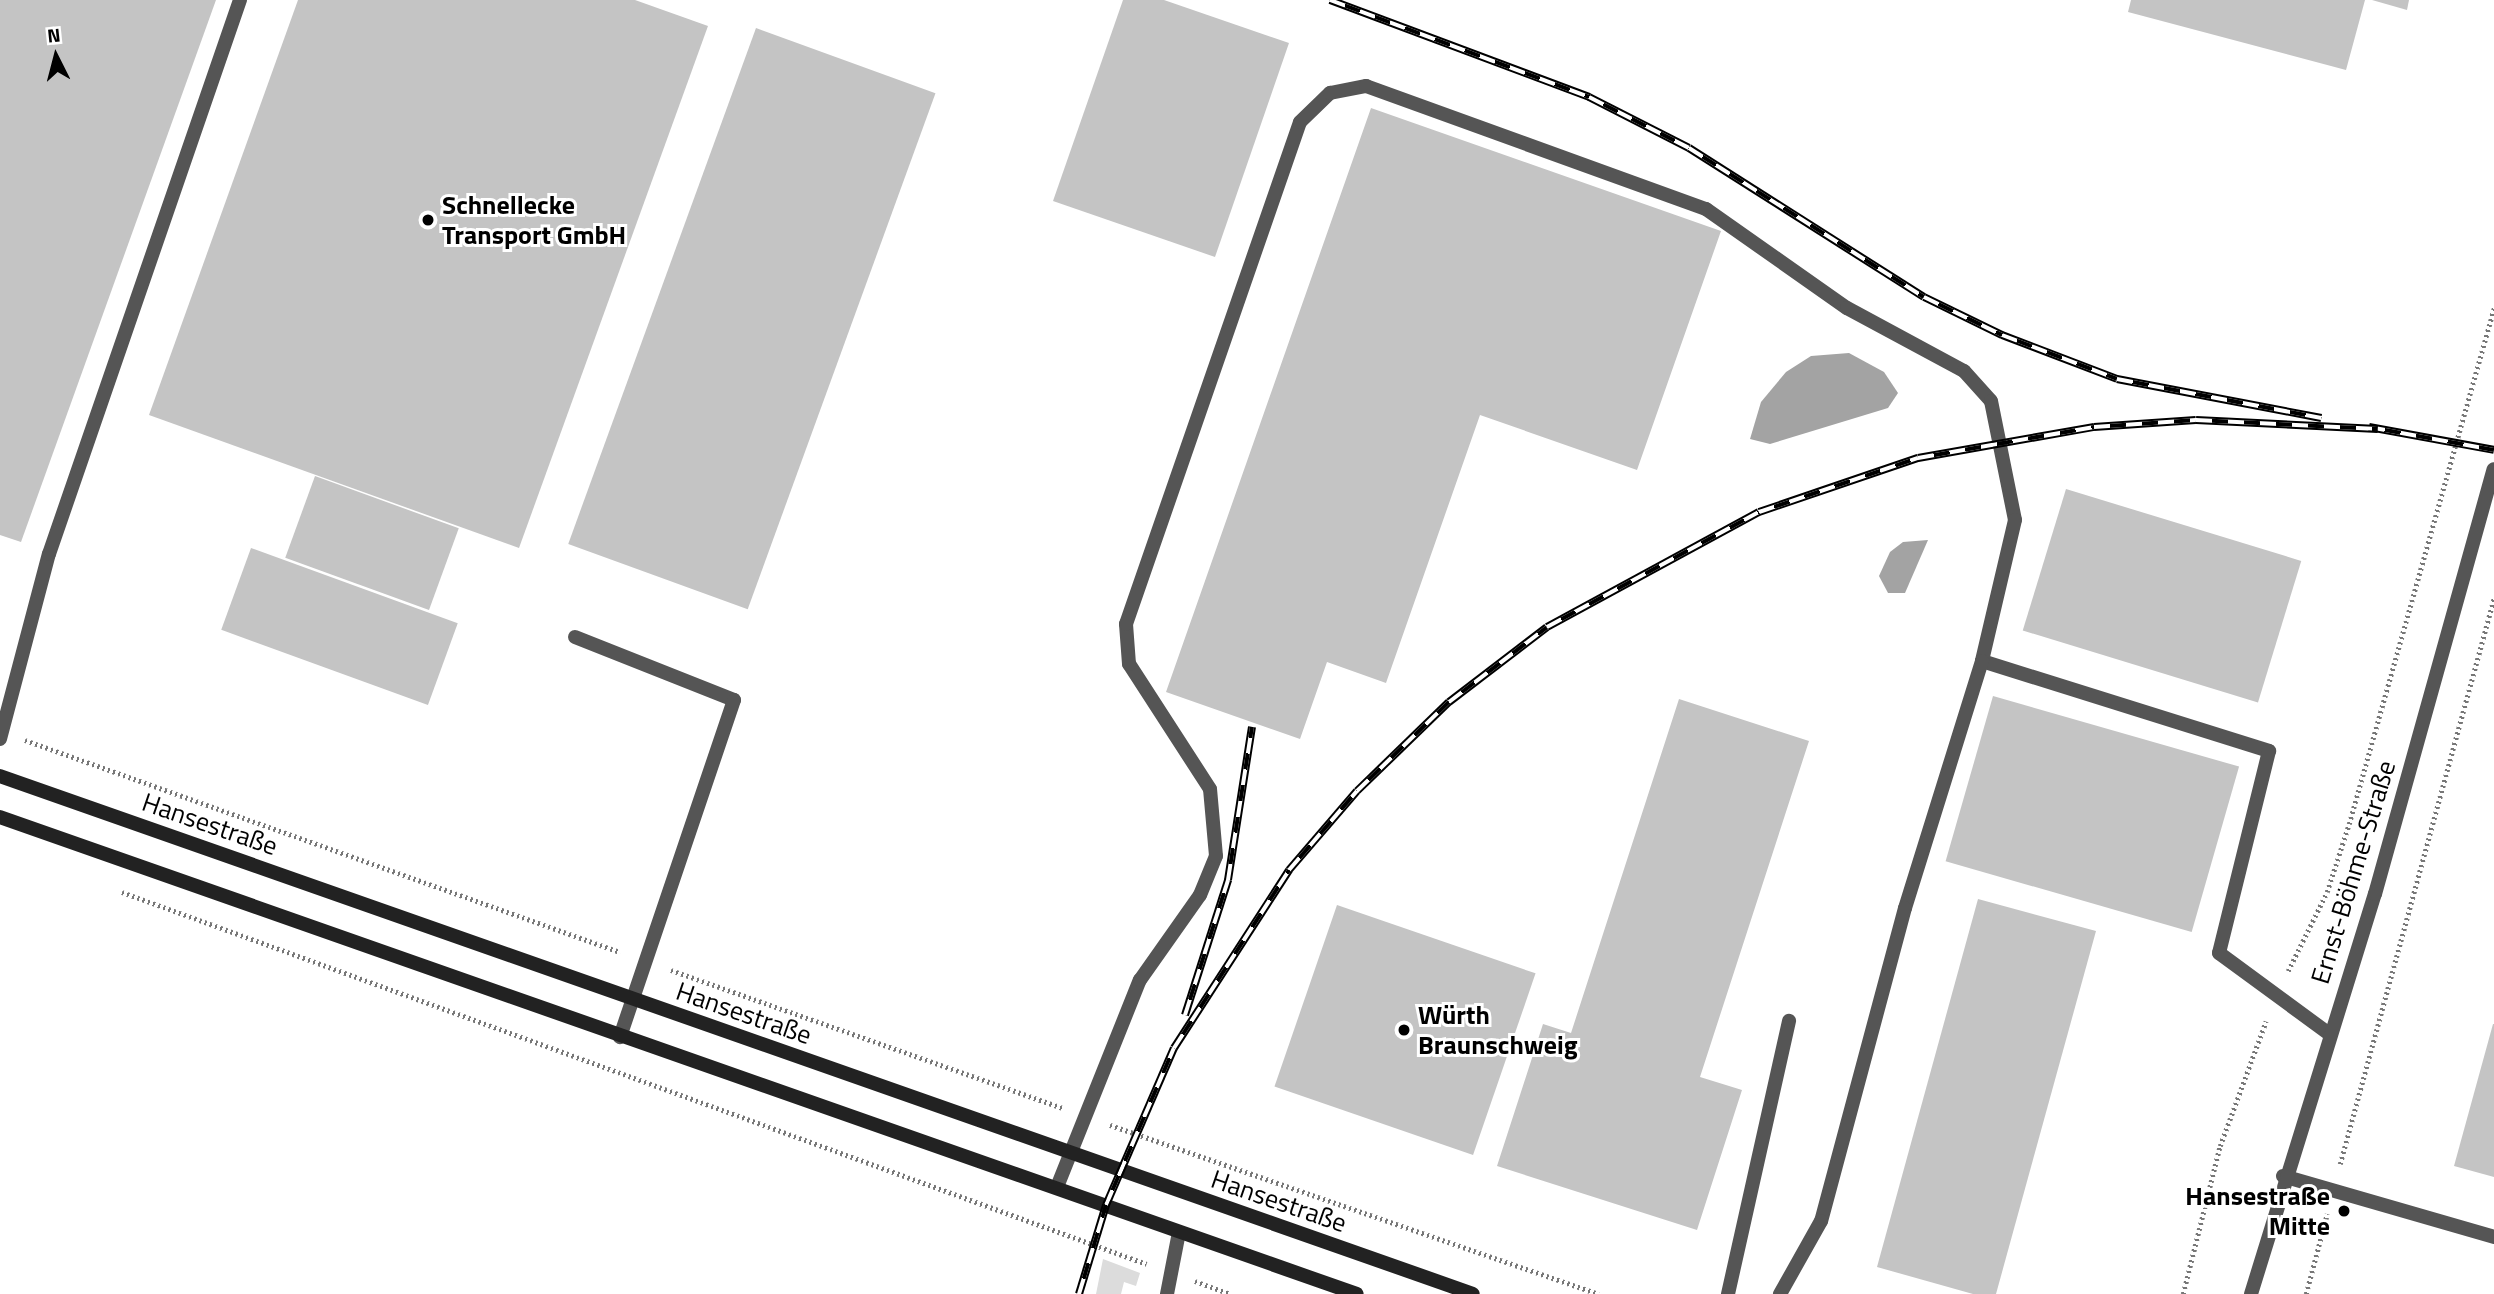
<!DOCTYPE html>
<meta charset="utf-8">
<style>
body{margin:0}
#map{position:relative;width:2494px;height:1294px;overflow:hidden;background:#fff;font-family:"Titillium Web",sans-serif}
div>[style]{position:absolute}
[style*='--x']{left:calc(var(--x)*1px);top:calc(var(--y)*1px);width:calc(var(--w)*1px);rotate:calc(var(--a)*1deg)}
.green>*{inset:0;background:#dcdcdc}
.water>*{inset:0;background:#a3a3a3}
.building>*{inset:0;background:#c4c4c4;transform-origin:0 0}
.path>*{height:4.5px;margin-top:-2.25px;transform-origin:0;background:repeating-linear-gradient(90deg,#777 0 2px,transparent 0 5.5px)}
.service>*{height:14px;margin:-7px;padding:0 7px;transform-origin:7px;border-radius:7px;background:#555}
.tertiary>*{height:14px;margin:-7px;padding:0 7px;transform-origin:7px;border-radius:7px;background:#555}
.secondary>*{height:14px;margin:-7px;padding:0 7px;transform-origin:7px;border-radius:7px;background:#222}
.rail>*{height:8px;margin-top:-4px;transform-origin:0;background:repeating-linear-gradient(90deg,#fff 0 16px,#000 0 32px);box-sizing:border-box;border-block:2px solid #000}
.dots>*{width:19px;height:19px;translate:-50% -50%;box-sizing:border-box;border:4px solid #fff;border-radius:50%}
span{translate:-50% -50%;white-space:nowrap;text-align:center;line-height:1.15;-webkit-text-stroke:6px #fff;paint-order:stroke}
.poi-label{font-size:26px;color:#000;font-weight:700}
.left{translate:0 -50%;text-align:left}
.right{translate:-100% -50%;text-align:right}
.street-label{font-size:26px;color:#000}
.north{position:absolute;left:21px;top:21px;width:70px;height:70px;-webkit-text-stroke:5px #fff;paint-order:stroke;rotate:354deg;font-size:19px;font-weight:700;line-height:28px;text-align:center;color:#000}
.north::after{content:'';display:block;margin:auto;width:24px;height:32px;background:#000;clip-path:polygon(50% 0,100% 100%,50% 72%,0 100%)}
</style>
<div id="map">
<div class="green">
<div style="clip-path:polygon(1103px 1259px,1140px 1273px,1136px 1286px,1124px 1282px,1121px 1294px,1096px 1294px)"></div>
</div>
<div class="water">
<div style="clip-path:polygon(1849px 353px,1884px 372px,1898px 393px,1888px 408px,1770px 444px,1750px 439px,1761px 402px,1786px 372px,1811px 356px)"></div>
<div style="clip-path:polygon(1928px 540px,1905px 593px,1888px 593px,1879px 576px,1890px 552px,1903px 542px)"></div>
</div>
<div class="building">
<div style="clip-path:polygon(0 0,216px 0,21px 542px,0 535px)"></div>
<div style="clip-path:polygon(298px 0,635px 0,708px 26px,519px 548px,149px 415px)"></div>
<div style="clip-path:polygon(1123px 0,1164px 0,1289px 43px,1215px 257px,1053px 201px)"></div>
<div style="clip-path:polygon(2131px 0,2365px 0,2346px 70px,2128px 12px)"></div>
<div style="clip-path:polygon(2372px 0,2409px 0,2407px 10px)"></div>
<div style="left:756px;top:28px;width:191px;height:549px;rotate:20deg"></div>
<div style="clip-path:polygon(1371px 108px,1721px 231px,1637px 470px,1480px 415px,1386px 683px,1327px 662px,1300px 739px,1166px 692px)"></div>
<div style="left:315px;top:476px;width:153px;height:87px;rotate:20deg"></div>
<div style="left:2066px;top:489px;width:246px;height:148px;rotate:17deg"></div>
<div style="left:251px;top:548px;width:220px;height:87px;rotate:20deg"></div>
<div style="left:1993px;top:696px;width:256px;height:172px;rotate:16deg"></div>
<div style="clip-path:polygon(1679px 699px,1809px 741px,1700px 1077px,1742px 1090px,1697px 1230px,1497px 1166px,1543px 1024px,1571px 1033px)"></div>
<div style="clip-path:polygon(1978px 899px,2096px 931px,1996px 1294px,1973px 1294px,1877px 1267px)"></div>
<div style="left:1337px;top:905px;width:210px;height:192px;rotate:19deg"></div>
<div style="clip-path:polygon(2493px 1024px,2494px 1024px,2494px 1177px,2454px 1166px)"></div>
</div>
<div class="path">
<div style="--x:25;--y:740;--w:632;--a:19.61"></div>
<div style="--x:122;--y:892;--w:1090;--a:19.95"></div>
<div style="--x:671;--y:970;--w:415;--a:19.4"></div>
<div style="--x:2288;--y:971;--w:88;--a:-63.7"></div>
<div style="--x:2327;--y:892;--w:71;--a:-72.1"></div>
<div style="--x:2349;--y:824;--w:536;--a:-74.3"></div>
<div style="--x:1110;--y:1125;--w:517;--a:19.07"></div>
<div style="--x:2340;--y:1164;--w:587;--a:-74.78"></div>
<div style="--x:1195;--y:1281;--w:38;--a:20"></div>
<div style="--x:2183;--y:1294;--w:153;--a:-76"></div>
<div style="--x:2220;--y:1146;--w:133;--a:-69.8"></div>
<div style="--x:2306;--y:1294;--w:83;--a:-75.3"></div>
</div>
<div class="service">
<div style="--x:575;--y:637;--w:171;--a:21.6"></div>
<div style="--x:734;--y:700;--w:356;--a:108.7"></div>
<div style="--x:1982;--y:661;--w:301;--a:17.4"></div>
<div style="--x:2269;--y:751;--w:208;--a:103.9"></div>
<div style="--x:2219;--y:953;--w:135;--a:36.3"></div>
<div style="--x:0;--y:739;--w:191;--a:-75.2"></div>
<div style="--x:49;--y:554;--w:586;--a:-70.98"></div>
<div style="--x:2283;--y:1176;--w:220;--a:16.1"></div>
<div style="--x:1057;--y:1187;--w:223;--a:-68.2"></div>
<div style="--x:1140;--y:980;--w:104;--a:-54.8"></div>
<div style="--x:1200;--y:895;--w:42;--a:-67.7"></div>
<div style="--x:1216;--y:856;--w:67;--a:-95.1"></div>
<div style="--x:1210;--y:789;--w:149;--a:-122.9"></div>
<div style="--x:1129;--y:664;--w:40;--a:-94.3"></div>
<div style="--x:1126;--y:624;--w:531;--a:-70.88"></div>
<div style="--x:1300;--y:122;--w:42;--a:-44"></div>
<div style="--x:1330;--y:93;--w:37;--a:-11"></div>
<div style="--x:1366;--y:86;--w:362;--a:19.9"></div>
<div style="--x:1706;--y:209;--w:172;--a:35.1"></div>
<div style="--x:1847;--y:308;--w:133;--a:28.3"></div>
<div style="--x:1964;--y:371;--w:40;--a:48"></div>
<div style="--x:1991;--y:401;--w:121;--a:78.6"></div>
<div style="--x:2015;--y:520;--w:145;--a:103.2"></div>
<div style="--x:1982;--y:661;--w:259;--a:107.3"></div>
<div style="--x:1905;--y:908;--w:324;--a:105"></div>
<div style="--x:1821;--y:1221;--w:84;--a:119.3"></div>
<div style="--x:1167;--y:1294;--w:63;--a:-79"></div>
<div style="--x:1728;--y:1294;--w:280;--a:-77.4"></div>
</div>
<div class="tertiary">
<div style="--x:2251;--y:1294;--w:419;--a:-72.8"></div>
<div style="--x:2375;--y:894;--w:441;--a:-74.4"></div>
</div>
<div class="secondary">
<div style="--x:0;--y:776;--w:1561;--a:19.37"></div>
<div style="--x:0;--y:817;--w:1438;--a:19.37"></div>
</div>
<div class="rail">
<div style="--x:1330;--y:0;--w:277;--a:20.5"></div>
<div style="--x:1589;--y:97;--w:112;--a:27"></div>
<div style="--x:1689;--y:148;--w:278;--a:32.4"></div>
<div style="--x:1924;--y:297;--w:87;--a:26"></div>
<div style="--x:2002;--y:335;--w:123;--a:20.9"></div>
<div style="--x:2117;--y:379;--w:208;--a:10.8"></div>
<div style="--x:2369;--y:427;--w:127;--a:10.4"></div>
<div style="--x:1185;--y:1015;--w:142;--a:-72.3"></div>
<div style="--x:1228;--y:880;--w:155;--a:-81.1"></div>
<div style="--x:1079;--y:1294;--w:93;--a:-73.1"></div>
<div style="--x:1106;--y:1205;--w:171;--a:-66.6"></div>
<div style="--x:1174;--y:1048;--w:212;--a:-57.1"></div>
<div style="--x:1289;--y:870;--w:104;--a:-49.3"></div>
<div style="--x:1357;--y:791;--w:128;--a:-44.1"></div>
<div style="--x:1449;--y:702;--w:123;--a:-37.4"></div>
<div style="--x:1547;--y:627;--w:241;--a:-28.5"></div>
<div style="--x:1759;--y:512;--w:168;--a:-18.8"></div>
<div style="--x:1918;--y:458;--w:179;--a:-10"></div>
<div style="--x:2094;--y:427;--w:102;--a:-3.9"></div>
<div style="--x:2196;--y:420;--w:182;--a:2.8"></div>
</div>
<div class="dots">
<div style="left:428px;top:220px;background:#000"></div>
<div style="left:1404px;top:1030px;background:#000"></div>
<div style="left:2344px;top:1211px;background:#000"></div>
</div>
<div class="poi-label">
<span class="left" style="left:442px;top:220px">Schnellecke<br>Transport GmbH</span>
<span class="left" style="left:1418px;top:1030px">Würth<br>Braunschweig</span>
<span class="right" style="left:2330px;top:1211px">Hansestraße<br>Mitte</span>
</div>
<div class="street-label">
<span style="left:210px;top:824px;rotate:19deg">Hansestraße</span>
<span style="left:2353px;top:872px;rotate:-73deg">Ernst-Böhme-Straße</span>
<span style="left:744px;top:1013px;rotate:19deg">Hansestraße</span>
<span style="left:1279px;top:1201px;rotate:19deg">Hansestraße</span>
</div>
<div class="north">N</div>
</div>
